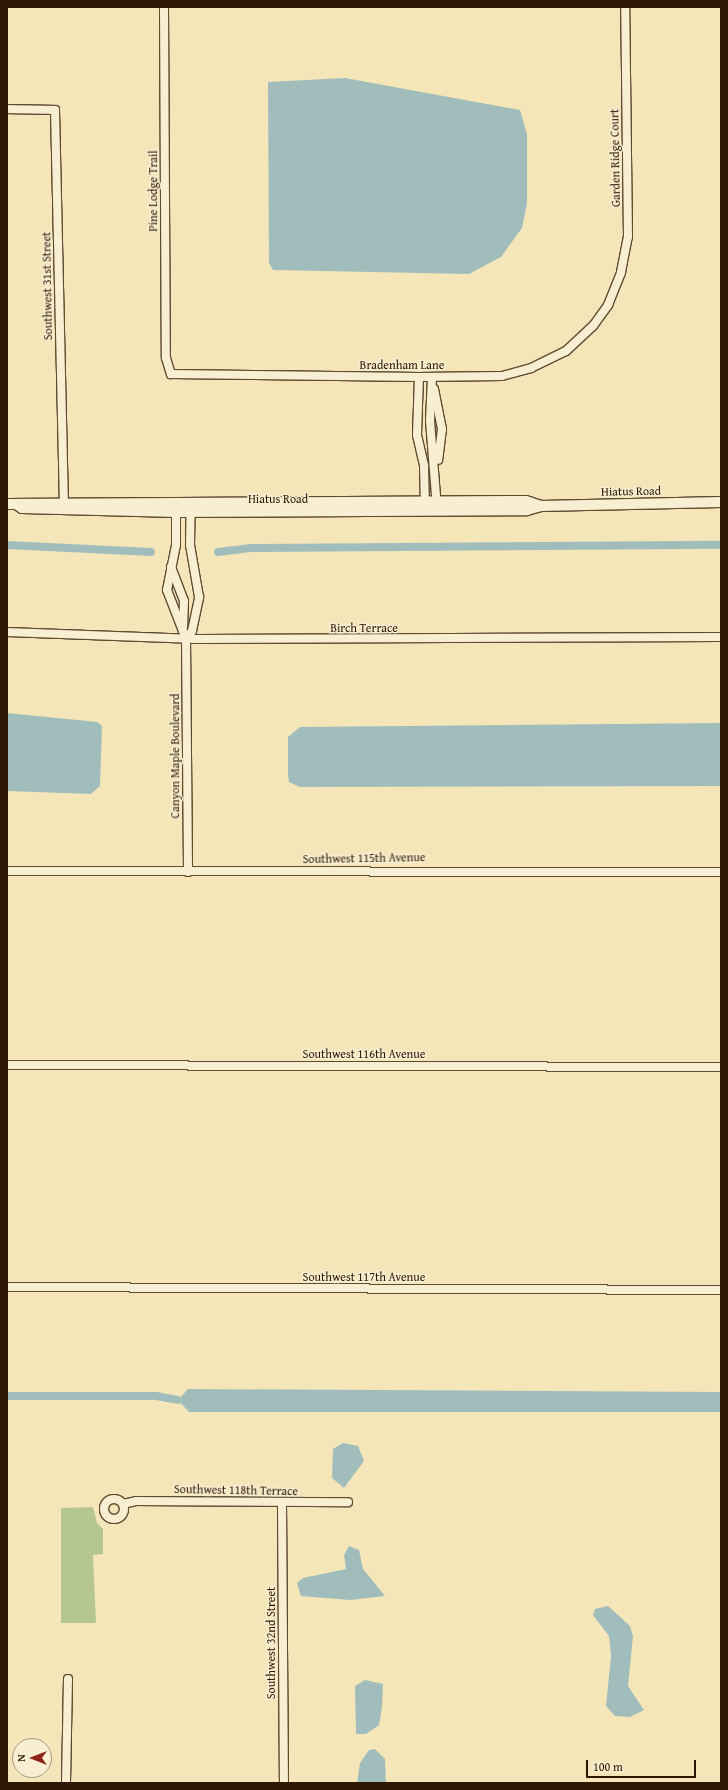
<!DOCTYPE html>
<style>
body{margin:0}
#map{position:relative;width:728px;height:1790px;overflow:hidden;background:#f4e6b9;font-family:"Gentium Book Plus",serif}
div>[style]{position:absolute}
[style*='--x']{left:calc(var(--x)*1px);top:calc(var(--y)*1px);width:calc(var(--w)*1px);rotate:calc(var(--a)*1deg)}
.green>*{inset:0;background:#b6c692}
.water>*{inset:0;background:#a1bdbb}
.canal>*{height:8px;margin:-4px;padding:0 4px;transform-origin:4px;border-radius:4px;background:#a1bdbb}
.roads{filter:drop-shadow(1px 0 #604b30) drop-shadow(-1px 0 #604b30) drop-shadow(0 1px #604b30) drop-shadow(0 -1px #604b30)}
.minor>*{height:8px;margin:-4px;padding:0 4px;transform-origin:4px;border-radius:4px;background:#f8efd2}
.minor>.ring{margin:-4px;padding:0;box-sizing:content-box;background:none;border:8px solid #f8efd2;border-radius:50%}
.tertiary>*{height:10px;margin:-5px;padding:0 5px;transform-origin:5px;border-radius:5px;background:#f8efd2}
span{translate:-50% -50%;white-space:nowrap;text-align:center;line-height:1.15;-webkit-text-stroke:3px #f8efd2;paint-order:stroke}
.street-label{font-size:12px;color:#2f1703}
.frame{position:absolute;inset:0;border:8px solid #2f1703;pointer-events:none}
.north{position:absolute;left:12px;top:1738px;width:40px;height:40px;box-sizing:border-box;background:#f8efd2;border:1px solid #a8997f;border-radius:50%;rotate:270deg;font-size:11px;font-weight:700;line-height:16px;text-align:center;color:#2f1703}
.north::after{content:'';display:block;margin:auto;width:14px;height:18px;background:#8f2418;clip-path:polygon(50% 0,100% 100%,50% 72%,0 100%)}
.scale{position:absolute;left:586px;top:1760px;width:110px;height:18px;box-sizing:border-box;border:2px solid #2f1703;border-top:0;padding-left:5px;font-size:12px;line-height:14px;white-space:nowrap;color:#2f1703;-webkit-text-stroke:3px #f8efd2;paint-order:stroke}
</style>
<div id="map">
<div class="green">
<div style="clip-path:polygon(93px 1507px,97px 1523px,103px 1529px,103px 1554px,93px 1555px,96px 1623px,61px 1623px,61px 1508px)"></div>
</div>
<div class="water">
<div style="clip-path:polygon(345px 78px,520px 110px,527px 134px,527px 203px,522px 228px,501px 257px,469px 274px,273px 270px,269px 263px,268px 82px)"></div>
<div style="clip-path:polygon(7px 713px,97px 722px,102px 726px,100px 786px,91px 794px,7px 791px)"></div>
<div style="clip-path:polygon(721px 723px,721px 786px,300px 787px,289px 782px,288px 774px,288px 737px,300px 727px)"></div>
<div style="clip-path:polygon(188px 1389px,721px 1392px,721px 1412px,189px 1412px,178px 1400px)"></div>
<div style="clip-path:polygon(343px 1443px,358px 1446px,364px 1461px,344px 1488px,332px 1478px,333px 1449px)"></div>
<div style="clip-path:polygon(349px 1546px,359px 1550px,363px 1569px,385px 1596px,350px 1600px,301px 1596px,297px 1583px,303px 1578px,346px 1569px,344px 1555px)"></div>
<div style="clip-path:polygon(608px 1606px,630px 1626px,633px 1636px,628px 1686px,644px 1710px,630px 1717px,615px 1716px,606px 1706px,611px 1656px,609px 1636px,593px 1615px,595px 1609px)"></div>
<div style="clip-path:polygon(365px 1680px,383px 1684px,382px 1707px,379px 1725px,366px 1734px,356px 1734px,355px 1686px)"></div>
<div style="clip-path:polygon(375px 1749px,385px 1759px,386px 1783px,357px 1783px,360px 1763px,369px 1750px)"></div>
</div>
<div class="canal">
<div style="--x:7;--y:545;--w:144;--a:2.8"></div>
<div style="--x:218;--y:552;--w:32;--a:-7"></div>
<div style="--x:250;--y:548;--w:471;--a:-0.4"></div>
<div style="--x:7;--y:1396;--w:149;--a:0"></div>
<div style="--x:156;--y:1396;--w:22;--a:10"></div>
</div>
<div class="roads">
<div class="minor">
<div style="--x:164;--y:7;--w:351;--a:89.7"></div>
<div style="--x:166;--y:358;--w:17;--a:73"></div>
<div style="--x:171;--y:374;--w:248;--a:0.7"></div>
<div style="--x:419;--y:377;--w:83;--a:-0.7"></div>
<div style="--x:502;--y:376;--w:30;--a:-15"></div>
<div style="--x:531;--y:368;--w:39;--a:-26"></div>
<div style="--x:566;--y:351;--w:37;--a:-43"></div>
<div style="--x:593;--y:326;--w:26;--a:-54"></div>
<div style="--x:608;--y:305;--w:35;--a:-68"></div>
<div style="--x:621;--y:272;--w:36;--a:-79"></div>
<div style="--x:628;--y:237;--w:230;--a:-90.7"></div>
<div style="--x:7;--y:109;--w:48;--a:1.2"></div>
<div style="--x:55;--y:110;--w:400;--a:88.7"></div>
<div style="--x:419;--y:377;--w:58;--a:92"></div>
<div style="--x:417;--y:435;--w:32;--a:77"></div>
<div style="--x:424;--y:466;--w:40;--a:88.6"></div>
<div style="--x:432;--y:377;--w:44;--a:92.6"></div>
<div style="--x:430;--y:421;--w:87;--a:85.4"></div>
<div style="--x:434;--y:389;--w:41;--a:78.7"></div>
<div style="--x:442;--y:429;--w:31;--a:97"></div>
<div style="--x:176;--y:508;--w:37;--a:90"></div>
<div style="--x:176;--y:545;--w:46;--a:101.3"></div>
<div style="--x:167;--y:590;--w:53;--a:68.8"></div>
<div style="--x:186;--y:639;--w:233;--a:89.5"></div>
<div style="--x:171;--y:567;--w:36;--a:69"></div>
<div style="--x:184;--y:601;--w:26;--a:92"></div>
<div style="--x:7;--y:632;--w:189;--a:2.1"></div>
<div style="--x:196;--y:639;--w:525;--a:-0.22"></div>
<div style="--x:186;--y:639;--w:10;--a:-53"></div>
<div style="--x:192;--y:631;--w:35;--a:-78"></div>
<div style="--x:199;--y:597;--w:53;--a:-99.8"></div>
<div style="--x:190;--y:545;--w:39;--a:-89"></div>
<div style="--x:7;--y:871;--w:714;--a:0.08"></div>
<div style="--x:7;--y:1065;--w:714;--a:0.16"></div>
<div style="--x:7;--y:1287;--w:714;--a:0.24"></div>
<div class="ring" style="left:104px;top:1499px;width:12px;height:12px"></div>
<div style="--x:282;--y:1503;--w:280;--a:89.6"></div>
<div style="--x:123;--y:1504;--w:13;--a:-13"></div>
<div style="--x:136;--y:1501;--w:212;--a:0.3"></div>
<div style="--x:66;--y:1783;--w:104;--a:-88.9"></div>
</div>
<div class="tertiary">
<div style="--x:7;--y:504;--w:519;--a:-0.33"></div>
<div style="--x:526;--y:501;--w:16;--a:18"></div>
<div style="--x:16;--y:504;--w:7;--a:34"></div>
<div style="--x:22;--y:508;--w:154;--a:1.5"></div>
<div style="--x:176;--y:512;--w:351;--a:-0.3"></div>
<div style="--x:527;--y:510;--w:15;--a:-16"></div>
<div style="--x:541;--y:506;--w:180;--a:-1.3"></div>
</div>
</div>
<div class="street-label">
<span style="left:615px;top:158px;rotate:-91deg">Garden Ridge Court</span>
<span style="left:153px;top:191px;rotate:-90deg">Pine Lodge Trail</span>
<span style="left:47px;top:286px;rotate:-91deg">Southwest 31st Street</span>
<span style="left:402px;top:365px">Bradenham Lane</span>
<span style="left:631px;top:491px;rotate:-1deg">Hiatus Road</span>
<span style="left:278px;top:499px">Hiatus Road</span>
<span style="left:364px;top:628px">Birch Terrace</span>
<span style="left:175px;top:756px;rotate:-90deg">Canyon Maple Boulevard</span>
<span style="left:364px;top:858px;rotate:-1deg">Southwest 115th Avenue</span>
<span style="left:364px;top:1054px">Southwest 116th Avenue</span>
<span style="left:364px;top:1277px">Southwest 117th Avenue</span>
<span style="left:236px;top:1490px;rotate:1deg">Southwest 118th Terrace</span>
<span style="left:271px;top:1643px;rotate:-90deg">Southwest 32nd Street</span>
</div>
<div class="frame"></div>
<div class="north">N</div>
<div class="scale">100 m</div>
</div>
